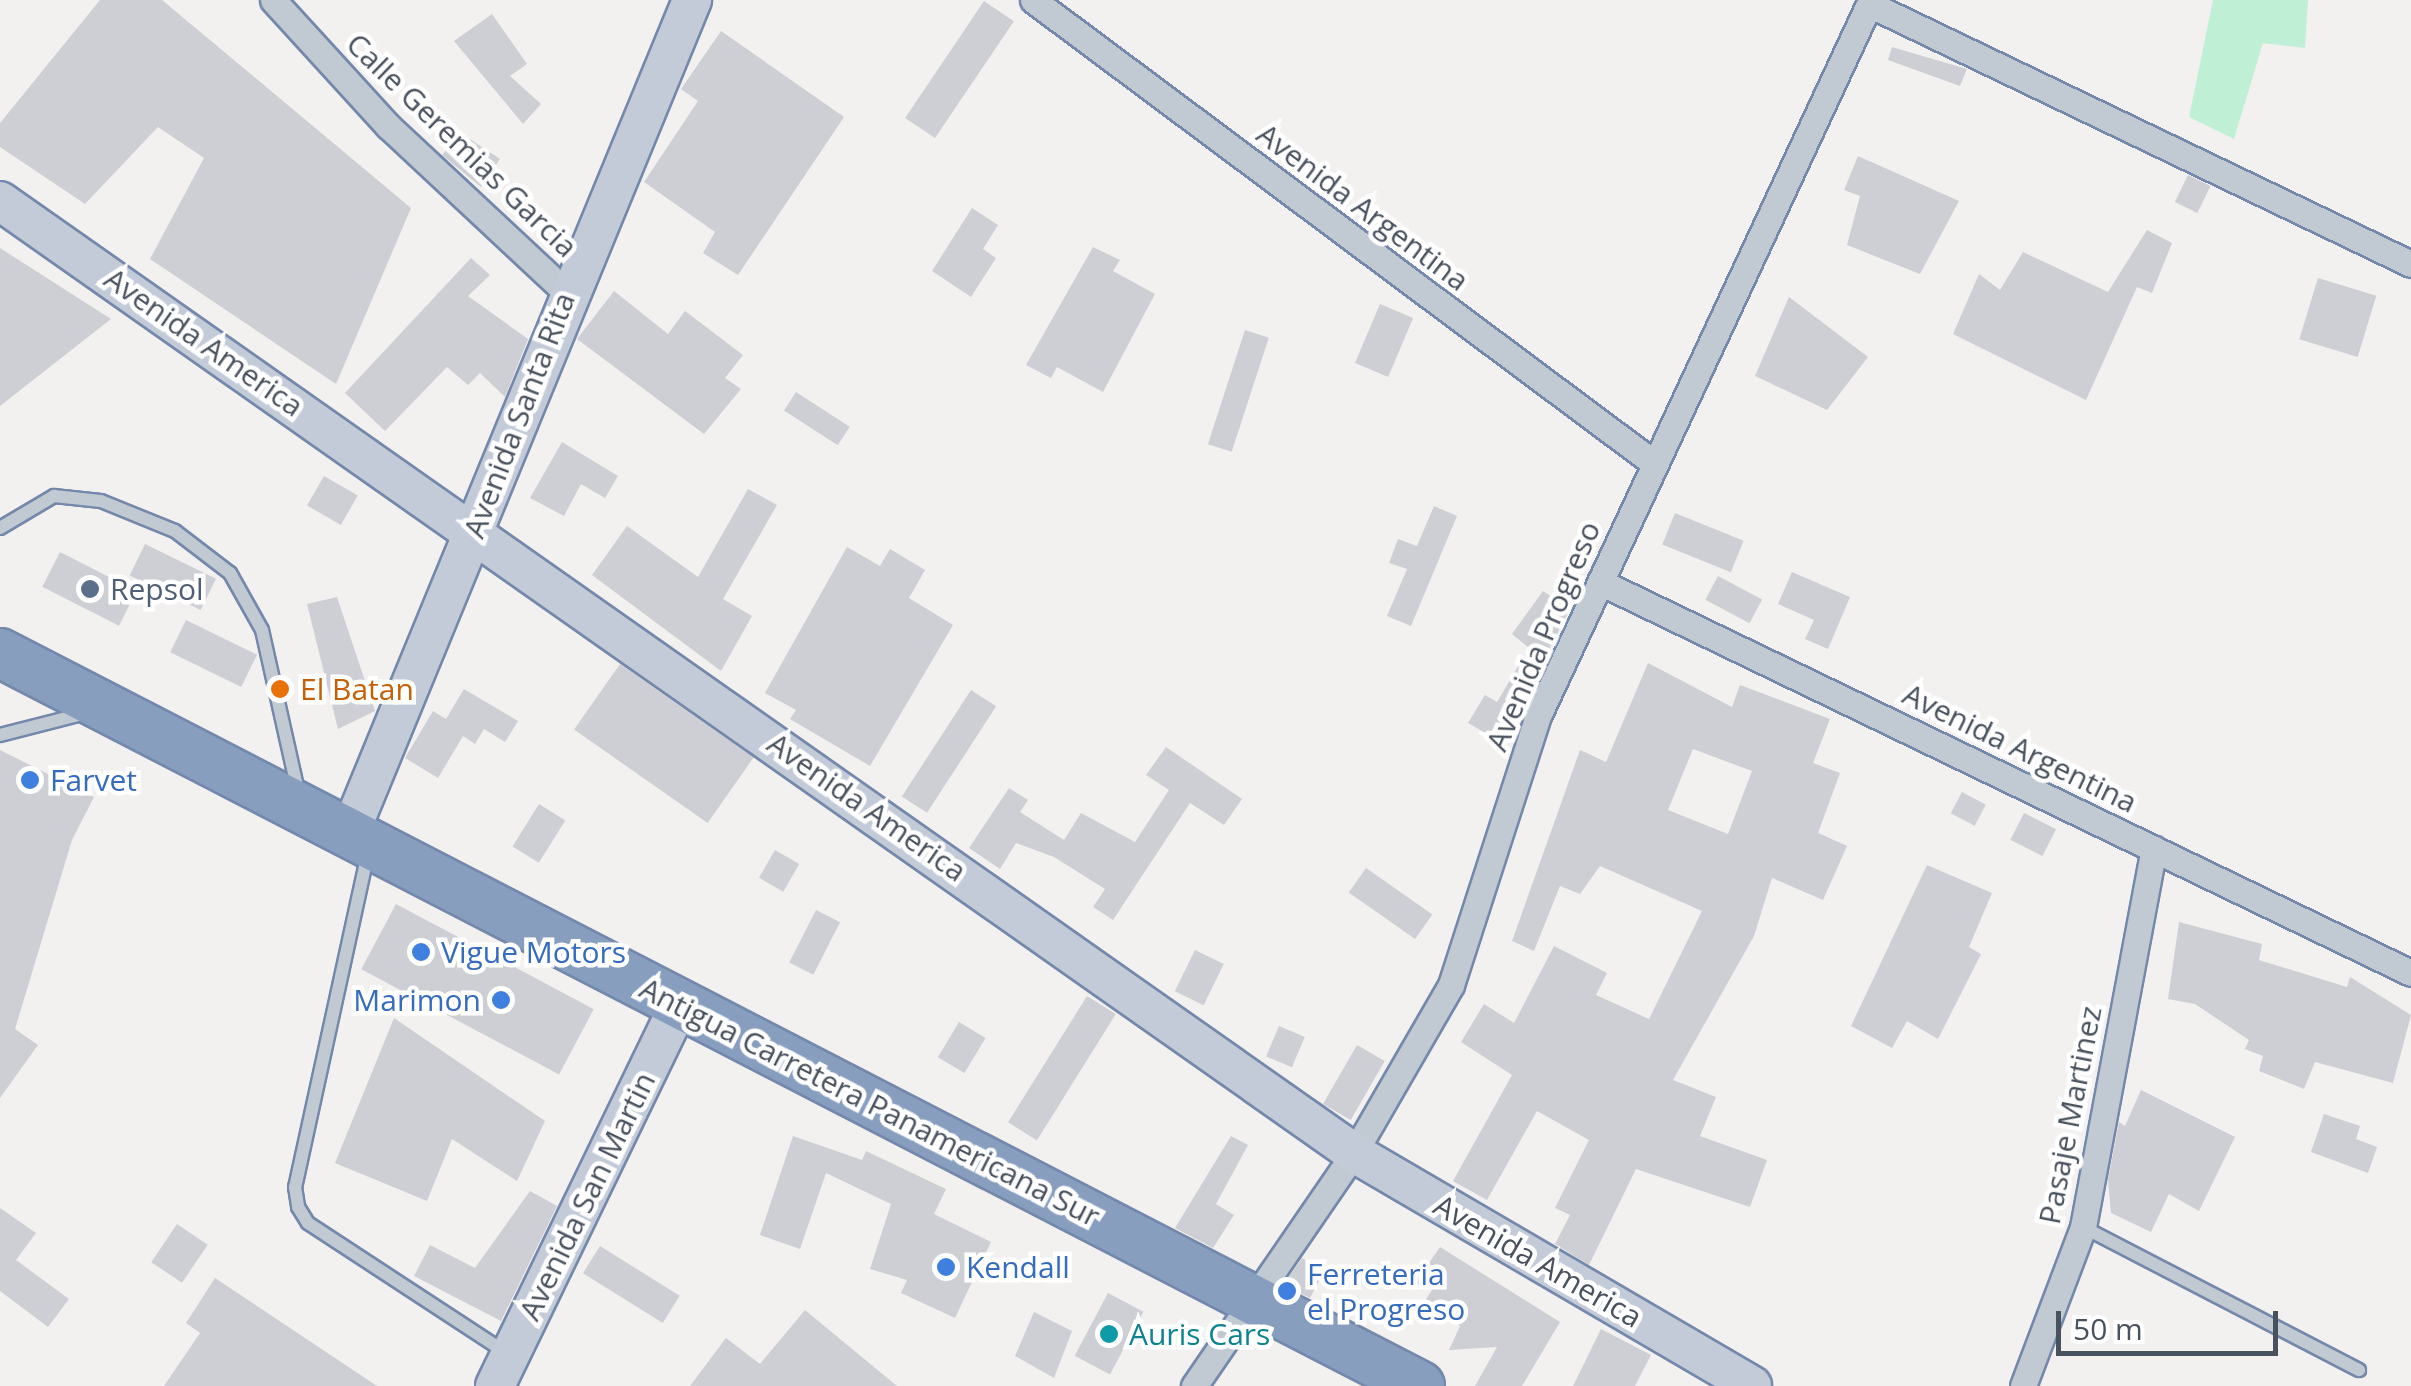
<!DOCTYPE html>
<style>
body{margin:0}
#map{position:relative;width:2411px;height:1386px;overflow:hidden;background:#f3f0f0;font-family:"Open Sans",sans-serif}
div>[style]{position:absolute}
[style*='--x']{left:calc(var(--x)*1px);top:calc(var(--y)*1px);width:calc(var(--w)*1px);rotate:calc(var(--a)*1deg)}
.green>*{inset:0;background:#bff0d6}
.building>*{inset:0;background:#cdcfd5;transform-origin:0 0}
.roads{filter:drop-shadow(2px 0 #7388ab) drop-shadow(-2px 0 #7388ab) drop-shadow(0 2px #7388ab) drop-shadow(0 -2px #7388ab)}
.lane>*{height:12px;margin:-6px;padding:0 6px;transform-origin:6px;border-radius:6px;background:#c1c9d2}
.street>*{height:25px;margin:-12.5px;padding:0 12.5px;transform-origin:12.5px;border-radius:12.5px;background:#c1c9d2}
.secondary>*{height:38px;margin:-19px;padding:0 19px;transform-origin:19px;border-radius:19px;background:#c3cbd9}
.highway>*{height:48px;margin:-24px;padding:0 24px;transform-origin:24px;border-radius:24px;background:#889ebf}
.dots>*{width:28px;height:28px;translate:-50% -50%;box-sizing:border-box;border:5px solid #fff;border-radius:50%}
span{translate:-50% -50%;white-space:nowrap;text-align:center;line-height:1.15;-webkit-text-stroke:9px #fff;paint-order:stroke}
.street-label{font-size:30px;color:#48515e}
.service-label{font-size:30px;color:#4e5e75}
.left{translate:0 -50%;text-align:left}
.food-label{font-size:30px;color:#c56008}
.shop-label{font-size:30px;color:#366cbe}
.right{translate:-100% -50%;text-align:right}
.culture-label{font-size:30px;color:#0d838f}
.scale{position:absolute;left:2056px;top:1311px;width:222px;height:45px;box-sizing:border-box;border:5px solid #48515e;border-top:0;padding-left:12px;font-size:30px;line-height:35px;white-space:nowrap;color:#48515e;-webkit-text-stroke:8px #fff;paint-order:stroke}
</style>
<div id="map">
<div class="green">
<div style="clip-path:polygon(2213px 0,2308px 0,2305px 48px,2263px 43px,2234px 139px,2189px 117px)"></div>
</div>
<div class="building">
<div style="clip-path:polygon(100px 0,162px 0,411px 208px,336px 384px,150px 259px,204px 158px,158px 127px,85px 204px,0 147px,0 123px)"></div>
<div style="left:984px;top:1px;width:36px;height:141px;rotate:34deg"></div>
<div style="clip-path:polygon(492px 14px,527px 64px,510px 76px,541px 104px,523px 124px,454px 41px)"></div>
<div style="clip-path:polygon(721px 31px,844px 117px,738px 275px,703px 253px,715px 232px,644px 182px,698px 101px,681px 89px)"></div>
<div style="clip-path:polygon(1892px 47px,1967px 69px,1960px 86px,1888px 60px)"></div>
<div style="clip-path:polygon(461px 133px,500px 159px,481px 187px,442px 155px)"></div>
<div style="clip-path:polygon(1858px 156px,1959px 201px,1920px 274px,1847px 245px,1860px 196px,1844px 190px)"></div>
<div style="left:2188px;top:175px;width:25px;height:30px;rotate:26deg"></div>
<div style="clip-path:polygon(972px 208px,998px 225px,983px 249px,996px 258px,971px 297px,932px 271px)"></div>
<div style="clip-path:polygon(2147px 230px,2172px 243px,2152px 293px,2137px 287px,2086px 400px,1953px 334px,1979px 274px,2000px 290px,2023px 252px,2108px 292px)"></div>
<div style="clip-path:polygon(1093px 247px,1120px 260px,1113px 271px,1155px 294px,1103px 392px,1057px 367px,1051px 378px,1026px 365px)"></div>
<div style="clip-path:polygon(0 248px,111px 319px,0 406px)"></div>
<div style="clip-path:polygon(471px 258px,490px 275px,468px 296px,528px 339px,505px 397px,480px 373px,468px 385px,447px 367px,385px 431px,345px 393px)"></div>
<div style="left:2318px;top:278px;width:61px;height:64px;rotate:17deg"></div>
<div style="clip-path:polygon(614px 291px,668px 334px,685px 311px,743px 355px,725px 378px,741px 389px,704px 434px,577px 339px)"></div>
<div style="clip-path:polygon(1789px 297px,1868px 357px,1827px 410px,1755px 376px)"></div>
<div style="left:1380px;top:304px;width:36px;height:64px;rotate:23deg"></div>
<div style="left:1245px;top:330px;width:25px;height:120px;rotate:18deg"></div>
<div style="left:796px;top:392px;width:64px;height:22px;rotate:33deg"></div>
<div style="clip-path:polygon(562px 442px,618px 476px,605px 498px,581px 484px,564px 516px,530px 498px)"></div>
<div style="left:324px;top:476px;width:39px;height:34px;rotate:30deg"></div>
<div style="clip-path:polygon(748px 489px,777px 505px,723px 599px,752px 616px,721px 671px,592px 575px,627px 526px,698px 577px)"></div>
<div style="clip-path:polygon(1434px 506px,1457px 516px,1411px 626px,1387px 616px,1407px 569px,1389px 563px,1398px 539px,1417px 546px)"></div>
<div style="left:1675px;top:513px;width:74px;height:34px;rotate:22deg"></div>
<div style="left:145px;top:544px;width:79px;height:35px;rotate:26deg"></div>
<div style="clip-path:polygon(847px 547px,880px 566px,890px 549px,925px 570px,909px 598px,953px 625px,870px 766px,790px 719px,796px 710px,765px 693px)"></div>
<div style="left:60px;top:552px;width:86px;height:39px;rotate:27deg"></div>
<div style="clip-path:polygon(1792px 572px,1850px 597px,1828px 649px,1805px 639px,1814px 620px,1778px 604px)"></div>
<div style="left:1718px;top:576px;width:50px;height:27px;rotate:28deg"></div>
<div style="clip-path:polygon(1543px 591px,1570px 609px,1501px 742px,1468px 723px,1485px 695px,1497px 702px,1529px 648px,1512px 634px)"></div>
<div style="clip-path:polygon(337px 597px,375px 711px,338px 729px,307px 604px)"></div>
<div style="left:186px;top:620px;width:79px;height:36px;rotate:26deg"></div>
<div style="clip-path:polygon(evenodd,1648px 663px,1732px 707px,1740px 685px,1830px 719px,1813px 763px,1840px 773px,1818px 833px,1847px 846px,1823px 900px,1772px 878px,1754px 936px,1673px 1080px,1716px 1097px,1700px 1136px,1767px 1160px,1750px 1207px,1636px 1169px,1589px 1265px,1555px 1244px,1570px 1215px,1555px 1208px,1589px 1140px,1537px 1111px,1487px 1200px,1453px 1181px,1512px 1075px,1461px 1042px,1484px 1004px,1514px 1023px,1554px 946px,1607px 973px,1596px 995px,1649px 1019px,1702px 911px,1600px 866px,1580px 894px,1560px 886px,1534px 951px,1512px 941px,1580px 750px,1606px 762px,1648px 663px,1693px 749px,1752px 771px,1728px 834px,1668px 810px,1693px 749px)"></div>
<div style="left:620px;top:664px;width:163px;height:80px;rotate:35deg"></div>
<div style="clip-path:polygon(464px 689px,518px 721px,505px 742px,484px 729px,475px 744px,463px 736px,438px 778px,405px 758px,433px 711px,446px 719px)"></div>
<div style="left:971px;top:690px;width:30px;height:127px;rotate:33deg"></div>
<div style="clip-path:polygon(1166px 747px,1242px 799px,1224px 825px,1190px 803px,1113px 920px,1093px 907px,1105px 889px,1054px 857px,1016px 843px,1000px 869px,969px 848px,1009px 788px,1028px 800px,1020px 812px,1064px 840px,1081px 813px,1135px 842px,1169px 790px,1146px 775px)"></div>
<div style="clip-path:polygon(0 750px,94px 797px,72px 840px,15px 1029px,38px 1045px,0 1098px)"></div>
<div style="left:1962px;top:792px;width:27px;height:24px;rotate:28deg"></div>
<div style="left:539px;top:804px;width:31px;height:50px;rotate:32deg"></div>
<div style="left:2024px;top:813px;width:36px;height:30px;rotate:27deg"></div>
<div style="left:775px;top:850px;width:28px;height:32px;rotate:30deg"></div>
<div style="clip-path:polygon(1927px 865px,1992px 893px,1969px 947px,1981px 954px,1938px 1039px,1907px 1021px,1892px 1048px,1851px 1026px)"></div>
<div style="left:1366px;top:868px;width:81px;height:30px;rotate:35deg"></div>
<div style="left:396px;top:904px;width:224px;height:74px;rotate:28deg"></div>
<div style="left:816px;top:910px;width:27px;height:59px;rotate:27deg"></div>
<div style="clip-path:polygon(2179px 922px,2262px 944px,2259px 960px,2347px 987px,2350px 977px,2411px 1015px,2393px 1083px,2315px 1062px,2304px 1089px,2259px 1071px,2263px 1056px,2245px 1049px,2249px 1040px,2195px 1004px,2168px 999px)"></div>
<div style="left:1195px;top:950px;width:32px;height:46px;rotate:26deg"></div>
<div style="left:1087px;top:996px;width:34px;height:149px;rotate:32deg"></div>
<div style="clip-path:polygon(394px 1018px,545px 1121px,517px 1181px,452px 1139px,427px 1201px,335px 1163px)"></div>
<div style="left:959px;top:1022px;width:31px;height:41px;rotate:31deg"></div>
<div style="left:1279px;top:1026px;width:28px;height:33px;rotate:23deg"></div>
<div style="left:1357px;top:1045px;width:32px;height:68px;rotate:30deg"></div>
<div style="clip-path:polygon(2141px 1090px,2235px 1137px,2199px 1211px,2169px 1194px,2151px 1232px,2111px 1213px,2108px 1180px,2119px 1122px,2125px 1126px)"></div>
<div style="clip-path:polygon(2324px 1114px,2360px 1126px,2356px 1139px,2377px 1147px,2368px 1173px,2311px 1152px)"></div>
<div style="clip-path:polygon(793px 1136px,862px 1160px,866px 1151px,946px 1189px,934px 1214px,991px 1242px,955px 1318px,901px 1293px,907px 1280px,870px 1269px,891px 1204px,826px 1173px,800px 1249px,760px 1235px)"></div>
<div style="clip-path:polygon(1231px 1136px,1248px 1145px,1216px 1204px,1234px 1215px,1213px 1248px,1175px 1228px)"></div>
<div style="clip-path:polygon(530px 1191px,557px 1206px,501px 1321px,414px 1276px,430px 1245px,475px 1268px)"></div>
<div style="clip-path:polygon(0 1208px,36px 1233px,16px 1260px,69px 1299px,48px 1327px,0 1291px)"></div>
<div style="left:177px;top:1224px;width:37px;height:46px;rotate:34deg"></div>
<div style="left:600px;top:1246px;width:94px;height:32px;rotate:32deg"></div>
<div style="clip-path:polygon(1440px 1247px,1560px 1322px,1522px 1386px,1475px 1386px,1497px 1347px,1449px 1350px,1460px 1326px,1424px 1302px,1434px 1287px,1414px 1285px)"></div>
<div style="clip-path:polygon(1302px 1258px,1325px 1270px,1310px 1298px,1283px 1285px)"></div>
<div style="clip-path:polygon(215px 1278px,377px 1386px,164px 1386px,200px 1333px,186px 1323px)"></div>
<div style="left:1108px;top:1293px;width:40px;height:71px;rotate:28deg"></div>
<div style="clip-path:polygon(805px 1310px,897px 1386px,690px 1386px,726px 1338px,760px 1364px)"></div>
<div style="clip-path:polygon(1034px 1312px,1072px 1331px,1054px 1378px,1015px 1356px)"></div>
<div style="clip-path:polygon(1601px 1329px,1651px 1355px,1635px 1386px,1573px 1386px)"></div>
</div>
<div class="roads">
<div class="lane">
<div style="--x:0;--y:528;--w:63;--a:-30.7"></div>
<div style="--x:54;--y:496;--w:47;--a:6.1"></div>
<div style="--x:101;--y:501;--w:80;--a:22.1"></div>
<div style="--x:175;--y:531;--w:69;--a:37.4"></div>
<div style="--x:230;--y:573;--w:65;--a:60.7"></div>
<div style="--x:262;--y:630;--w:169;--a:77.4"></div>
<div style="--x:0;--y:735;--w:93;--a:-14.3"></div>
<div style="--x:368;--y:853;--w:342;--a:102.3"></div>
<div style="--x:295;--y:1187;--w:20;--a:81"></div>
<div style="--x:298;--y:1207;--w:19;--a:58"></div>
<div style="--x:308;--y:1223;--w:239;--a:33.2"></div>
<div style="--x:2083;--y:1227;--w:311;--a:27.4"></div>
</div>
<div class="street">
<div style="--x:273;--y:0;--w:171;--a:47.6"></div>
<div style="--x:388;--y:126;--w:243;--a:43"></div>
<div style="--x:1033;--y:0;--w:776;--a:36.72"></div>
<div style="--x:1869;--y:4;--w:601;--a:25.63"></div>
<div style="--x:1600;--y:582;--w:900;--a:25.74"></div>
<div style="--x:1194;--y:1386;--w:283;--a:-55.5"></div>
<div style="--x:1354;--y:1153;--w:194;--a:-60"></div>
<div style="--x:1451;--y:985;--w:281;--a:-72.1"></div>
<div style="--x:1537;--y:718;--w:792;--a:-65.05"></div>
<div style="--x:2023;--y:1386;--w:170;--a:-69.3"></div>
<div style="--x:2083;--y:1227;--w:385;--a:-79.4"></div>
</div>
<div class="secondary">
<div style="--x:0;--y:201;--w:1655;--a:35.11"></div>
<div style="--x:1354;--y:1153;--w:461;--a:30.3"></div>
<div style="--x:350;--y:832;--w:900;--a:-67.65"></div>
<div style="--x:495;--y:1386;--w:423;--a:-64.2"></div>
</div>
<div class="highway">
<div style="--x:0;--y:653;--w:1598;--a:27.3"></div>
</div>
</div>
<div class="dots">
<div style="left:90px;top:589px;background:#5c6f8a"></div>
<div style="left:280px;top:689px;background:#e8710a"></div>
<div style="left:30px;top:780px;background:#3f7fe0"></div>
<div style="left:421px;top:952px;background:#3f7fe0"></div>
<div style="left:501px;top:1000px;background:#3f7fe0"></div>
<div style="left:946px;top:1267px;background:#3f7fe0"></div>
<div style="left:1287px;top:1291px;background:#3f7fe0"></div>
<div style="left:1109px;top:1334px;background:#0f9aa8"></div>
</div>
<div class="street-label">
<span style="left:462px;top:145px;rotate:44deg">Calle Geremias Garcia</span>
<span style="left:1363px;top:207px;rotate:37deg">Avenida Argentina</span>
<span style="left:204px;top:342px;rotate:35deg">Avenida America</span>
<span style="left:519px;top:415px;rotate:-69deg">Avenida Santa Rita</span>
<span style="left:1543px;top:636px;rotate:-67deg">Avenida Progreso</span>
<span style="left:2020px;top:748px;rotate:26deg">Avenida Argentina</span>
<span style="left:867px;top:807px;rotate:35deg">Avenida America</span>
<span style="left:870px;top:1102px;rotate:27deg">Antigua Carretera Panamericana Sur</span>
<span style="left:2070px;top:1115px;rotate:-79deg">Pasaje Martinez</span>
<span style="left:587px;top:1196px;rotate:-64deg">Avenida San Martin</span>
<span style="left:1538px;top:1261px;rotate:30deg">Avenida America</span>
</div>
<div class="service-label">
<span class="left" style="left:110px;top:589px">Repsol</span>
</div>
<div class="food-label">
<span class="left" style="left:300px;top:689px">El Batan</span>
</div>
<div class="shop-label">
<span class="left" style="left:50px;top:780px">Farvet</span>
<span class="left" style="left:441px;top:952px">Vigue Motors</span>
<span class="right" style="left:481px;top:1000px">Marimon</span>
<span class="left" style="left:966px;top:1267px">Kendall</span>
<span class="left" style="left:1307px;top:1291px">Ferreteria<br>el Progreso</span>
</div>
<div class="culture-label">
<span class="left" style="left:1129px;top:1334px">Auris Cars</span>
</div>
<div class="scale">50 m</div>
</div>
